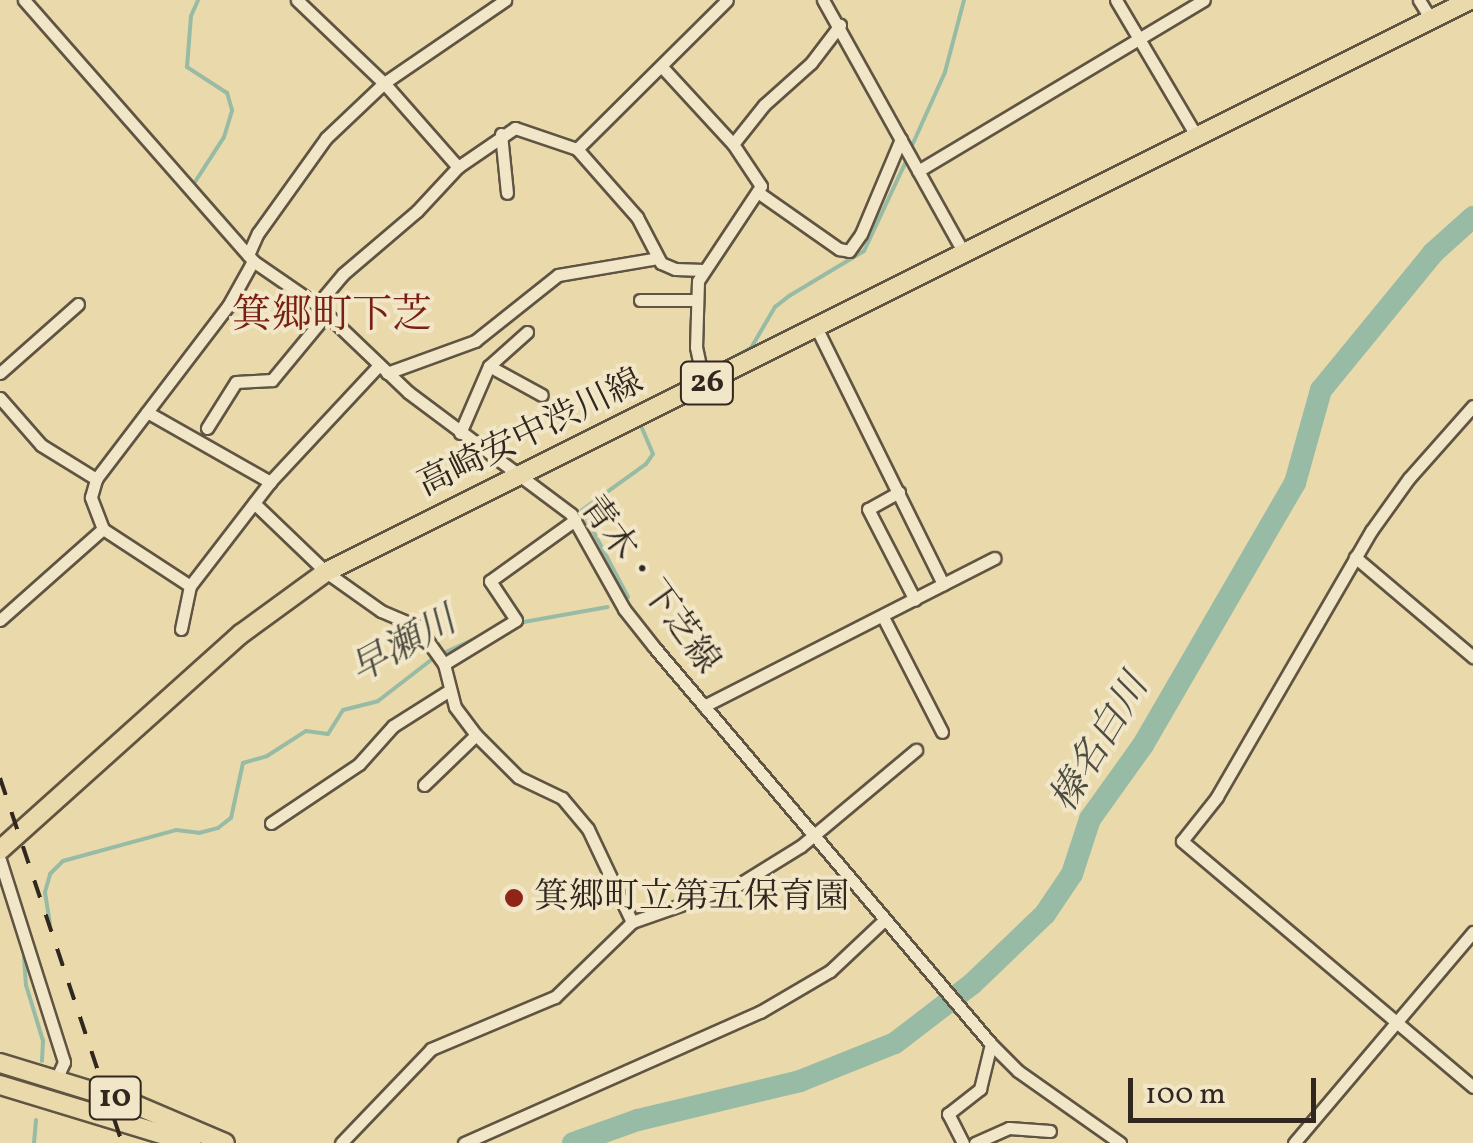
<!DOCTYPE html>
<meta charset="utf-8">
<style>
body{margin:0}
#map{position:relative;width:1473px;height:1143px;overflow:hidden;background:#eadaab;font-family:Vollkorn,"Noto Serif JP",serif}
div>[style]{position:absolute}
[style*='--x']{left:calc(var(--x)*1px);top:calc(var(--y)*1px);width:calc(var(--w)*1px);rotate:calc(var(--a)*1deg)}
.stream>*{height:4px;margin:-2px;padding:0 2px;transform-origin:2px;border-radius:2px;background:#98bba6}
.river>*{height:22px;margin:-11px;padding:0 11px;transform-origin:11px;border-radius:11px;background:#98bba6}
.roads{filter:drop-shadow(2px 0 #605442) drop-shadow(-2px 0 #605442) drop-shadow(0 2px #605442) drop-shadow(0 -2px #605442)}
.street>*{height:11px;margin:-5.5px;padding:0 5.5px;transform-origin:5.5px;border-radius:5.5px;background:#f1e7c8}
.primary>*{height:18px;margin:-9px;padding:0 9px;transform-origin:9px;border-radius:9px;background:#eadaab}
.rail>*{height:4px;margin-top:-2px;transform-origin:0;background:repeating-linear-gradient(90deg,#32271f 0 18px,transparent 0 36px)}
.dots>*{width:28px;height:28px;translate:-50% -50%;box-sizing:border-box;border:5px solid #f1e7c8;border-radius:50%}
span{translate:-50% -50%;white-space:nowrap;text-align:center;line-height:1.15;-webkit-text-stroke:8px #f1e7c8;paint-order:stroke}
.shield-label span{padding:2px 8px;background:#f1e7c8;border:2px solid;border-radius:8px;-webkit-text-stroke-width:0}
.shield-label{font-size:32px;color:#32271f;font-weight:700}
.street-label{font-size:35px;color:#32271f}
.poi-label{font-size:35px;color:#32271f}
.left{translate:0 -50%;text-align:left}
.water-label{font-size:38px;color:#4c4c41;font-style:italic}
.quarter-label{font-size:40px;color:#7a1f14}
.scale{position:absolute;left:1128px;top:1078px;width:188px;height:45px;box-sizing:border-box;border:5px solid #32271f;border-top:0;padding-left:12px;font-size:30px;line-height:35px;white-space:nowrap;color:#32271f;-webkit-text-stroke:8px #f1e7c8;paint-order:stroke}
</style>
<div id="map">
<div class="stream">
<div style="--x:910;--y:150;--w:85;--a:-65.8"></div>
<div style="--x:945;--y:72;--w:74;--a:-75.2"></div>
<div style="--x:193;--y:185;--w:57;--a:-57.1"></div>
<div style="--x:224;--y:137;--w:28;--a:-73"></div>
<div style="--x:232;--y:110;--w:18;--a:-106"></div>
<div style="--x:227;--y:93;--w:48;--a:-147"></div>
<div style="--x:187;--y:67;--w:51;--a:-85.5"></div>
<div style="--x:191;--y:16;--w:17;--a:-66"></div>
<div style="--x:711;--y:370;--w:46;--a:-28.8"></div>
<div style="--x:751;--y:348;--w:48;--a:-59.7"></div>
<div style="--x:775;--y:307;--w:18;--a:-38"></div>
<div style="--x:789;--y:296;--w:87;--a:-31"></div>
<div style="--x:864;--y:251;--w:102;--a:-64.9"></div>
<div style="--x:633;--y:411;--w:67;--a:-28.5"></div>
<div style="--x:628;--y:597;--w:98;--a:-117.9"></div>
<div style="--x:582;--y:510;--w:79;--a:-35.7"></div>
<div style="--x:646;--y:464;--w:12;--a:-55"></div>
<div style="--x:653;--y:454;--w:28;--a:-113"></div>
<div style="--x:518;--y:623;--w:91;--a:-10.1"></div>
<div style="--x:50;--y:924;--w:32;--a:-99"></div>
<div style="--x:45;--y:892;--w:19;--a:-74"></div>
<div style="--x:50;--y:874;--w:18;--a:-45"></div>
<div style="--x:63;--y:861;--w:117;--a:-15.3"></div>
<div style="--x:176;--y:830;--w:23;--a:7"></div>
<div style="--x:199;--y:833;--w:20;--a:-15"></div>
<div style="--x:218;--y:828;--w:16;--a:-38"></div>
<div style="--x:231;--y:818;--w:56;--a:-77.7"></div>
<div style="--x:243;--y:763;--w:25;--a:-16"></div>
<div style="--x:267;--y:756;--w:46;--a:-32.7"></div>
<div style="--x:306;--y:731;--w:22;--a:8"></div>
<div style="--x:328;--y:734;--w:28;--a:-58"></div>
<div style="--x:343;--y:710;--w:36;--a:-14"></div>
<div style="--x:378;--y:701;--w:72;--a:-37.7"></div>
<div style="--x:435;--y:657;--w:51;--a:-24.5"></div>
<div style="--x:24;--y:957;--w:28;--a:86"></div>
<div style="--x:26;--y:985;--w:59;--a:73.1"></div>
<div style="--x:43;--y:1041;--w:20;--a:93"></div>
<div style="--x:34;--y:1143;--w:23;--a:-85"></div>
</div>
<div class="river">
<div style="--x:573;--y:1143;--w:69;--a:-19.5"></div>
<div style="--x:638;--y:1120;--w:167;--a:-13.5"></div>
<div style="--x:800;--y:1081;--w:102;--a:-21.8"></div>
<div style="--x:895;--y:1043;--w:97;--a:-37.5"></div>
<div style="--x:972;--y:984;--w:101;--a:-43.8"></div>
<div style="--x:1045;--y:914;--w:48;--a:-56"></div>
<div style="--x:1072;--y:874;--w:58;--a:-71.9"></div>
<div style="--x:1090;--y:819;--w:91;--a:-54.4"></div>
<div style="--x:1143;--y:745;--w:303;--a:-59.9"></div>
<div style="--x:1295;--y:483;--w:97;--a:-74.4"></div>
<div style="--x:1321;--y:390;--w:177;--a:-50.7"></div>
<div style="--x:1433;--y:253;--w:54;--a:-42"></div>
</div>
<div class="roads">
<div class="street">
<div style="--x:24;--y:0;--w:347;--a:48.7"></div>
<div style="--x:253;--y:261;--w:78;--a:34.5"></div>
<div style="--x:317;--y:305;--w:126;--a:43.7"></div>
<div style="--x:408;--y:392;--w:204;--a:36.8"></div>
<div style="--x:571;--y:514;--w:109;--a:60.8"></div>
<div style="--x:624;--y:609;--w:48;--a:51.7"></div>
<div style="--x:654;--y:647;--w:521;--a:49.67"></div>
<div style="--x:991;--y:1044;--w:38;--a:45"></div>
<div style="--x:1018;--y:1071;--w:125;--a:35.2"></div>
<div style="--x:297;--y:0;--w:120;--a:43.7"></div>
<div style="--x:384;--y:83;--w:112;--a:48.6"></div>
<div style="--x:823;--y:0;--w:290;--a:60.9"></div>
<div style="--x:1116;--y:0;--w:159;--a:59.4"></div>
<div style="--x:1419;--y:0;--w:22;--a:58"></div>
<div style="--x:663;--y:68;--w:103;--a:47.4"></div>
<div style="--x:733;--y:144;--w:50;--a:56.3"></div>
<div style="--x:761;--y:186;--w:114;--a:123.6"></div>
<div style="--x:698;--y:281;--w:66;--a:91.7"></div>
<div style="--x:696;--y:347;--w:39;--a:78"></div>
<div style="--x:501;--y:134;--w:59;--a:84.2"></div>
<div style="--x:733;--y:144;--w:50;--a:-51.5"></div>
<div style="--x:764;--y:105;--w:63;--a:-41.8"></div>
<div style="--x:811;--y:63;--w:48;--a:-52.7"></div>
<div style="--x:577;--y:149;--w:211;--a:-44.8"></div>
<div style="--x:918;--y:171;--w:333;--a:-30.9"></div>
<div style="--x:759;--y:193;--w:98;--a:35"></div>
<div style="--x:839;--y:249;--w:10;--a:11"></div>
<div style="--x:849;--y:251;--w:21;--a:-55"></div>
<div style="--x:861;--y:234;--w:103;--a:-67.2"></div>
<div style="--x:248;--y:255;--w:24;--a:-66"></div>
<div style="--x:258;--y:233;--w:117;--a:-54.4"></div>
<div style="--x:326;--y:138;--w:80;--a:-43.5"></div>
<div style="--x:384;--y:83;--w:147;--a:-34.4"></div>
<div style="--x:640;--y:300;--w:57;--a:0"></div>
<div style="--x:317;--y:305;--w:40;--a:-50"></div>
<div style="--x:343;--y:274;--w:97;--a:-40.4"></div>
<div style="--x:417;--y:211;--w:60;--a:-47"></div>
<div style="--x:458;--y:167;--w:69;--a:-34.4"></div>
<div style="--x:515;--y:128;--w:65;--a:18.7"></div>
<div style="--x:577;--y:149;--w:91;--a:48.6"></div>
<div style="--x:637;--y:217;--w:52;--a:62.4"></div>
<div style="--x:661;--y:263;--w:15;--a:23"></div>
<div style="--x:675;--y:269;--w:29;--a:2"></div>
<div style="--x:816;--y:327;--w:287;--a:63.7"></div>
<div style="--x:489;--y:366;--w:51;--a:-41.8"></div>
<div style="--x:0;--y:373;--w:104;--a:-41.5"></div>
<div style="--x:387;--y:373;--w:94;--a:-20"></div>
<div style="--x:475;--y:341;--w:106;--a:-38.5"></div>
<div style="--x:558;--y:275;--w:101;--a:-9.6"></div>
<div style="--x:0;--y:398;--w:62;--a:48.9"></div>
<div style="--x:41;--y:445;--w:65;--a:31.7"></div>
<div style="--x:1473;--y:406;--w:96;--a:131.6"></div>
<div style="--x:1409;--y:478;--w:65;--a:125.6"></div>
<div style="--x:1371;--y:531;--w:307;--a:120.1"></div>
<div style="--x:1217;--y:797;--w:56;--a:128.5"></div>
<div style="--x:1182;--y:841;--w:381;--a:40.2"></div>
<div style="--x:147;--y:412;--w:142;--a:29.6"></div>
<div style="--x:207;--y:428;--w:54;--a:-57.8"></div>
<div style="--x:236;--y:382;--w:36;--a:-3"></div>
<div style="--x:272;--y:380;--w:83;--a:-50.4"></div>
<div style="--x:460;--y:433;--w:73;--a:-66.6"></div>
<div style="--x:489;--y:366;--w:60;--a:28.7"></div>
<div style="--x:899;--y:492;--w:35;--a:151"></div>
<div style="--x:868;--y:509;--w:102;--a:62.7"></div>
<div style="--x:254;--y:503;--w:100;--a:43.8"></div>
<div style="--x:326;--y:572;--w:67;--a:35.3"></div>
<div style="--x:381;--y:611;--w:39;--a:23"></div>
<div style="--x:417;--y:626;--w:47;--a:54.6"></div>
<div style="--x:444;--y:664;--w:44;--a:75.7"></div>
<div style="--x:455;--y:707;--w:35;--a:53"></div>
<div style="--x:476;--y:735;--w:59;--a:45"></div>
<div style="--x:518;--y:777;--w:49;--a:25.5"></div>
<div style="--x:562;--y:798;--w:40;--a:50"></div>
<div style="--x:588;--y:829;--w:103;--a:64.7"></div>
<div style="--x:103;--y:529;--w:104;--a:33.2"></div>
<div style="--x:1355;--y:557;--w:155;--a:40.3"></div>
<div style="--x:883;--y:617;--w:129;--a:62.8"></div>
<div style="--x:0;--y:620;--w:137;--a:-41.5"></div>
<div style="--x:103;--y:529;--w:34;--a:-111"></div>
<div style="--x:91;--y:497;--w:19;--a:-74"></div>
<div style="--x:96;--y:479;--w:218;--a:-52.7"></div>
<div style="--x:228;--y:306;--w:51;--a:-60.9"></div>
<div style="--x:181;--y:629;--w:44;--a:-78.2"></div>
<div style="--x:190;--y:586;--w:131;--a:-52.4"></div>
<div style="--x:270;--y:482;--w:160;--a:-47"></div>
<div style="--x:444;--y:664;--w:84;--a:-31.4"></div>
<div style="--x:516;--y:620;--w:47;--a:-123.7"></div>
<div style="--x:490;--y:581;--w:105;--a:-35.7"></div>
<div style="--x:704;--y:706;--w:326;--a:-27"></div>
<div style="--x:424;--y:785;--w:72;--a:-43.9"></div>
<div style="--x:271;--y:823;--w:106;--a:-33.8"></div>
<div style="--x:359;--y:764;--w:51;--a:-48.2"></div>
<div style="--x:393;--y:726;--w:67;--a:-32.3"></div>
<div style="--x:0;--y:860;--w:212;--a:72.4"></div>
<div style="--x:64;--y:1062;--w:22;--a:114"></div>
<div style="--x:341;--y:1143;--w:130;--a:-46.2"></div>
<div style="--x:431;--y:1049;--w:134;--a:-22.8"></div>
<div style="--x:555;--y:997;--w:107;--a:-44.2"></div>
<div style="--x:632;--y:922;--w:112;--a:-19.2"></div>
<div style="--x:738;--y:885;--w:74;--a:-31.8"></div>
<div style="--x:801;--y:846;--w:150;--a:-39.9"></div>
<div style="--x:464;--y:1143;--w:324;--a:-23.9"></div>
<div style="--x:760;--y:1012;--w:81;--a:-30.4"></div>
<div style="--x:830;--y:971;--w:73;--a:-43.3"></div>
<div style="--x:963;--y:1143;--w:33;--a:-117"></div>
<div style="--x:948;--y:1114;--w:41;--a:-38"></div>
<div style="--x:980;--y:1089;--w:46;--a:-76.3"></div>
<div style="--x:975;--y:1143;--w:37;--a:-24"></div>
<div style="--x:1009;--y:1128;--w:41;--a:4.2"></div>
<div style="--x:1294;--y:1143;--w:277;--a:-49.7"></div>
</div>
<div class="primary">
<div style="--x:0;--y:850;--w:324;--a:-41.9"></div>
<div style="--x:241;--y:634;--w:105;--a:-36.1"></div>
<div style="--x:326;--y:572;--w:1279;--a:-26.57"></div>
<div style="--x:0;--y:1063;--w:137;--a:17"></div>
<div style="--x:131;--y:1103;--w:102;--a:23.1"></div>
<div style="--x:0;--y:1085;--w:200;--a:16.9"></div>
</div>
</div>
<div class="rail">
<div style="--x:0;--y:778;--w:385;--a:71.5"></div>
</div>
<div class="dots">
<div style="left:514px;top:898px;background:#8f2418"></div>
</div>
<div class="shield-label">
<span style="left:707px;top:383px">26</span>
<span style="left:115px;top:1098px">10</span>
</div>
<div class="street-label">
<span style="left:531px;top:434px;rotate:-26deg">高崎安中渋川線</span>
<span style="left:649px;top:585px;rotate:54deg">青木・下芝線</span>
</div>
<div class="poi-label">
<span class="left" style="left:534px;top:898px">箕郷町立第五保育園</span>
</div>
<div class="water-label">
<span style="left:404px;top:647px;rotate:-29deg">早瀬川</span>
<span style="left:1101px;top:744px;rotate:-59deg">榛名白川</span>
</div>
<div class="quarter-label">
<span style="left:332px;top:317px">箕郷町下芝</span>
</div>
<div class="scale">100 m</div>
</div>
